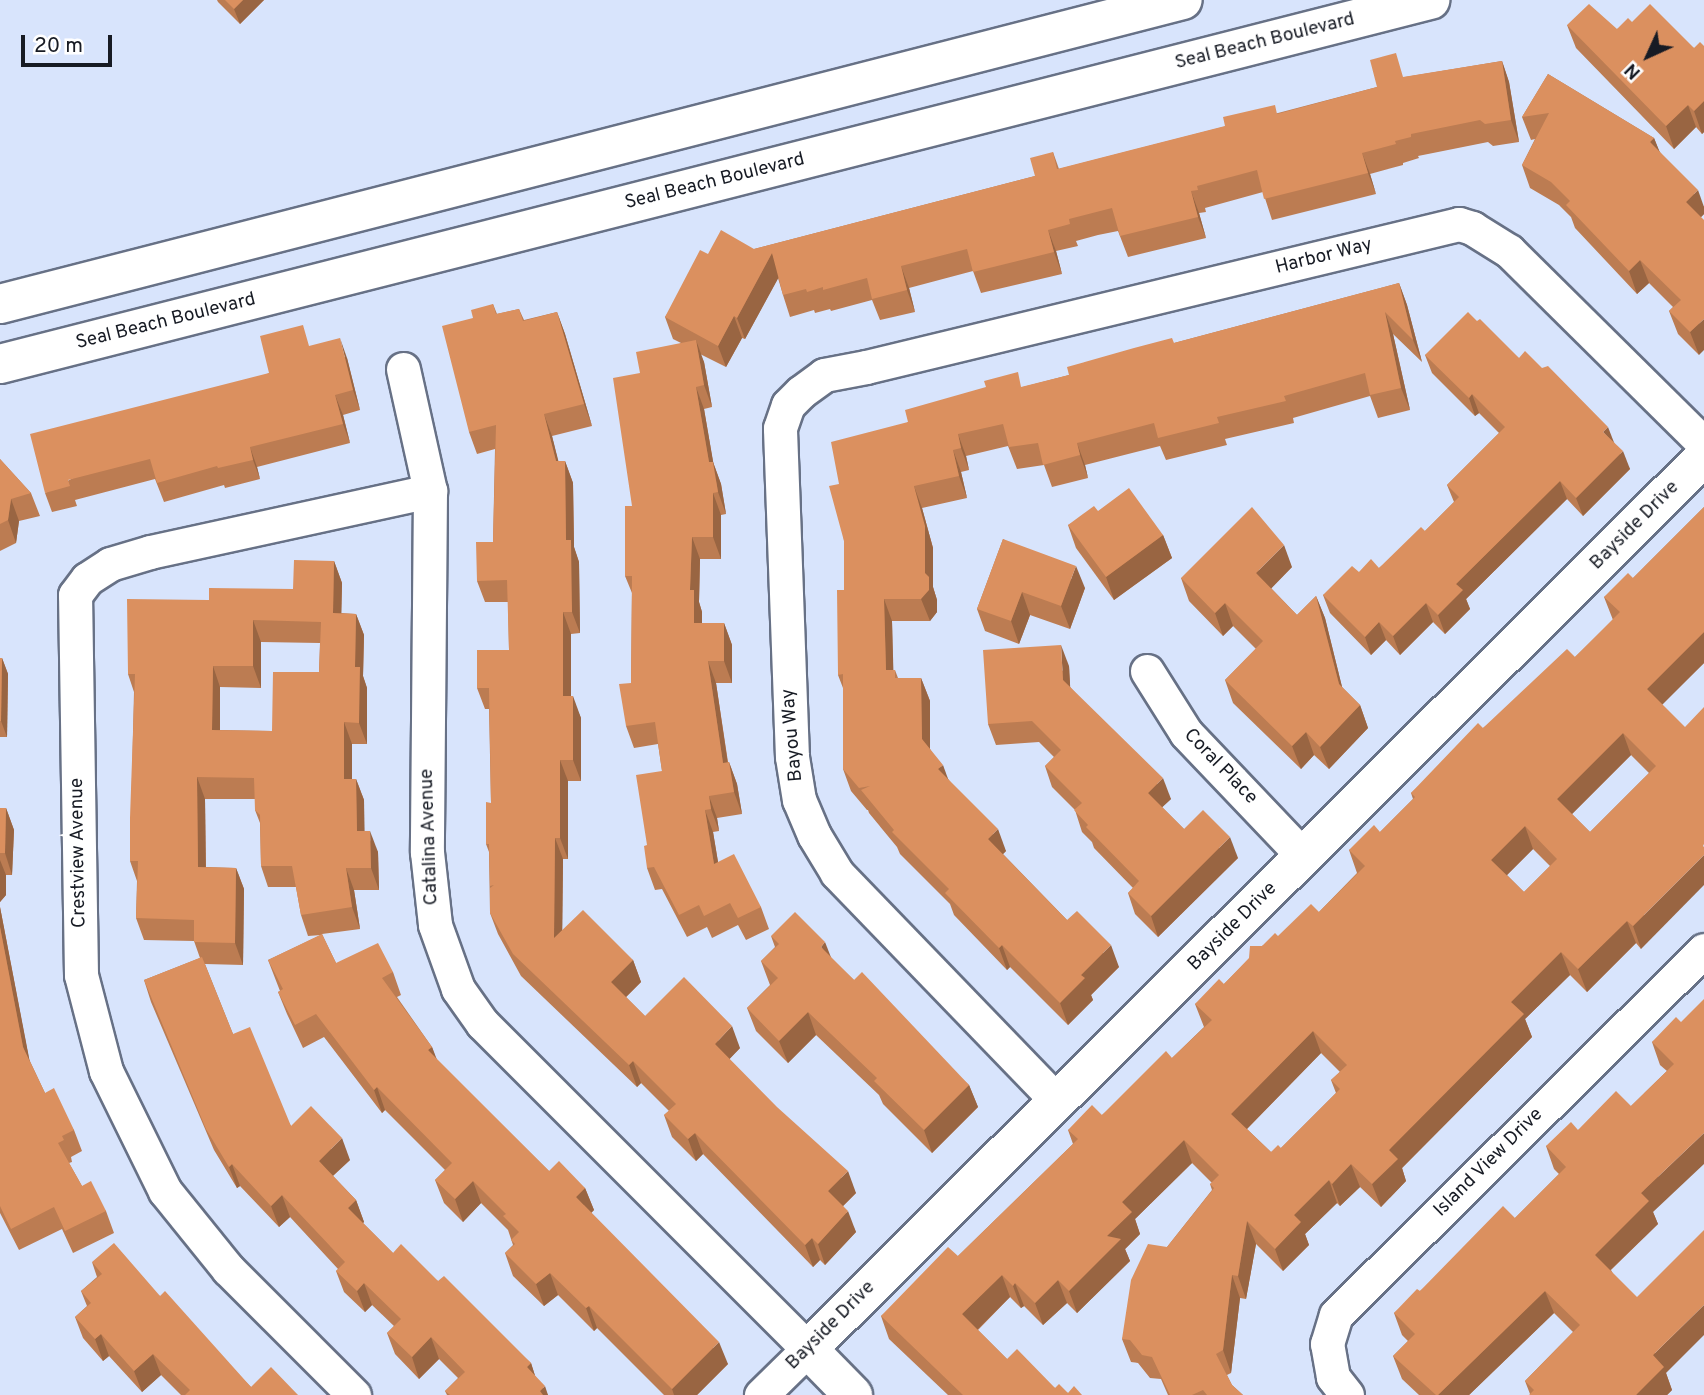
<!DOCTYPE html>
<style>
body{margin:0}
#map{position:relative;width:1704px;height:1395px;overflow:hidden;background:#d8e4fc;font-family:Overpass,sans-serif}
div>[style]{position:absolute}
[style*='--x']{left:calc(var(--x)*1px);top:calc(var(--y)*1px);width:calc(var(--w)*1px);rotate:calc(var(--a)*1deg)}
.roads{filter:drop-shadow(2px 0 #677186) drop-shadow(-2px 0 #677186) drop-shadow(0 2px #677186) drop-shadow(0 -2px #677186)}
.street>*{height:33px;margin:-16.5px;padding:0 16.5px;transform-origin:16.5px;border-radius:16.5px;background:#fff}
.secondary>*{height:38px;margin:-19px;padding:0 19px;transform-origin:19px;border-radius:19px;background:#fff}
.primary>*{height:38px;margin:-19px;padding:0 19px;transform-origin:19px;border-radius:19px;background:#fff}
.wall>*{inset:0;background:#bc7c52}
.shaded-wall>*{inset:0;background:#996542}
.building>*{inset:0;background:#db905f}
span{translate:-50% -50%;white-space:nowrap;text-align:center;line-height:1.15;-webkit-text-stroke:7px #fff;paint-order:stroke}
.street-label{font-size:19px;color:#171b24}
.north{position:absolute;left:1613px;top:21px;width:70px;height:70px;-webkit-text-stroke:5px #fff;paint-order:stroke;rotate:225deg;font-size:19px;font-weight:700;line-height:28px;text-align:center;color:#171b24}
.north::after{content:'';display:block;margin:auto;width:24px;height:32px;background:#171b24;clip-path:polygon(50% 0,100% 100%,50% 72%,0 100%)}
.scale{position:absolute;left:21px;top:35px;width:91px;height:32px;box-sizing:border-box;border:4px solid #171b24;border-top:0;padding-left:9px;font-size:21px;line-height:24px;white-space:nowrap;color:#171b24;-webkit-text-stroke:5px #fff;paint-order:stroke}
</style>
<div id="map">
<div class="roads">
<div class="street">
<div style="--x:403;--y:369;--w:125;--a:77.5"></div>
<div style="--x:430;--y:491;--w:361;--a:90.5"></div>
<div style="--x:427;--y:852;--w:73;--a:83.7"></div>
<div style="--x:435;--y:925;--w:68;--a:70.2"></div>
<div style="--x:458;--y:989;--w:42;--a:54.8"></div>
<div style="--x:482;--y:1023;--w:461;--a:45"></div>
<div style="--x:808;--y:1349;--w:66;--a:135.6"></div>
<div style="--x:1147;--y:671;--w:73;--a:57.8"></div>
<div style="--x:1186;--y:733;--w:171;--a:46.4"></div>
<div style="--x:1057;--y:1101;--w:317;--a:-134"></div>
<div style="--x:837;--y:873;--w:44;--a:-121.2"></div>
<div style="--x:814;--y:835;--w:38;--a:-113"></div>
<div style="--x:799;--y:800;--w:44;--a:-99.2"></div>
<div style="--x:792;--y:757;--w:329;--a:-92.1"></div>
<div style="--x:780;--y:428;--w:24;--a:-71"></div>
<div style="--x:788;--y:405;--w:18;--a:-45"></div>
<div style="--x:801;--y:392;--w:29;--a:-36"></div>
<div style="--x:824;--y:375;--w:43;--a:-10.8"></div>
<div style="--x:866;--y:367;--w:610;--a:-13.56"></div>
<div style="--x:1459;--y:224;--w:14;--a:17"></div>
<div style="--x:1472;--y:228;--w:44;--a:31.9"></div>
<div style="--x:1509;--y:251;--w:274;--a:44.7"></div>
<div style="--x:354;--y:1395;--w:178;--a:-135"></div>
<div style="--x:228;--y:1269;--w:100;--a:-128.9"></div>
<div style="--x:165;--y:1191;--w:134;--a:-116.2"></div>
<div style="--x:106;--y:1071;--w:99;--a:-104.6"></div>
<div style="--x:81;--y:975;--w:380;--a:-90.9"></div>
<div style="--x:75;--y:595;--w:20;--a:-53"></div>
<div style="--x:87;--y:579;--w:27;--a:-33"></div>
<div style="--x:110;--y:564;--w:42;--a:-16.7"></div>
<div style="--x:150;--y:552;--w:287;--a:-12.3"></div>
<div style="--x:1347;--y:1395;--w:23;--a:-128"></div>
<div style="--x:1333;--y:1377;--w:34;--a:-100"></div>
<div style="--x:1327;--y:1344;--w:30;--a:-73"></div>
<div style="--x:1336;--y:1315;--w:518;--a:-44.77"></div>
</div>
<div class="secondary">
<div style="--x:853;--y:1395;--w:64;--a:-134.4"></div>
<div style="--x:808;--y:1349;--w:1264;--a:-44.87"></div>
</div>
<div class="primary">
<div style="--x:0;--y:304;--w:1221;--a:-14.41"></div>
<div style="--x:0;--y:364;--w:1476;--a:-14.28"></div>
</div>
</div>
<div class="wall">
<div style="clip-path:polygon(217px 0,264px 0,240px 24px,218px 2px)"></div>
<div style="clip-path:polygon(1632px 22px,1694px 48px,1704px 46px,1704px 132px,1702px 134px,1696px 127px,1674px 149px,1576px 48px,1567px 25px,1617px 29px)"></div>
<div style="clip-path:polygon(1502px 61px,1509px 82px,1519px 142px,1493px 146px,1488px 142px,1418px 156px,1419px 158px,1403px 163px,1403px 165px,1370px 174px,1376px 194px,1272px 220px,1263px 192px,1205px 208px,1206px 212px,1199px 213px,1206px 238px,1128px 257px,1118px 231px,1098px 235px,1076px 241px,1078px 246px,1056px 251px,1062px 274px,981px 293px,973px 271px,909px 288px,915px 312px,880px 320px,872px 300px,831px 311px,830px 309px,815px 313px,814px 310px,790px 317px,783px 295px,778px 278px,745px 339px,742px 338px,726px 367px,700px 354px,704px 362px,712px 407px,704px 409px,713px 462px,721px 484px,726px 514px,721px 515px,721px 559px,700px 559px,699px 602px,702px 612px,702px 623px,724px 623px,732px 645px,732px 683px,716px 683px,728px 762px,729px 762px,737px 784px,742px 814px,717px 818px,719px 831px,713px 832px,718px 862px,761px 907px,769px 929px,746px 940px,738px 925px,712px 938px,707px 927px,687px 937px,662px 889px,655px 890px,647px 868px,647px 845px,662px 771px,658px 744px,634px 748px,626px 726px,631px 683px,632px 593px,625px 576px,632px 506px,640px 373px,681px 343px,673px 339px,665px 317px,708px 254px,754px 249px,1035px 176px,1053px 152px,1059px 169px,1278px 113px,1377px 87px,1405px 77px)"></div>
<div style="clip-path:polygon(1548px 74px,1654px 138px,1659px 151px,1704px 207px,1704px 214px,1701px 217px,1699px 355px,1678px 334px,1669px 311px,1673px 307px,1649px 283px,1637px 294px,1575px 228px,1571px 217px,1559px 205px,1530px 188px,1522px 165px,1535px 139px,1531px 140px,1522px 117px)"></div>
<div style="clip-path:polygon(1399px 283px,1407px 305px,1422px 362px,1393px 334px,1410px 410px,1378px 418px,1370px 396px,1293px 418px,1294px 423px,1225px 439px,1227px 445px,1166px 460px,1160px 446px,1085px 465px,1088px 478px,1052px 487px,1044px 465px,1017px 469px,1008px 446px,966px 456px,969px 470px,961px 472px,967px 498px,922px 508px,933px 548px,933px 587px,937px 600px,937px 612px,930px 621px,892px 621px,893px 670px,895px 670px,898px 678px,921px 678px,930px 701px,930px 749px,948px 779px,1006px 851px,1003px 854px,1067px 920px,1119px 967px,1091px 995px,1093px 1000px,1068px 1025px,1010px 967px,1007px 970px,954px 915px,950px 904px,900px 854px,897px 847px,869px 813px,868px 810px,867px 810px,851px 791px,843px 769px,843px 688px,838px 675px,844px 590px,844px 541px,839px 484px,908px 422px,1023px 387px,1069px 375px,1174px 343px)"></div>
<div style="clip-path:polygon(493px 304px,497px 314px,519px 309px,524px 320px,557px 312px,565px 334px,592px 426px,552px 436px,558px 461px,565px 461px,573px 483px,574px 547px,579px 562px,580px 633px,571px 634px,571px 696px,581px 718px,581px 781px,568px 781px,568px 859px,563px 859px,562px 930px,633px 960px,641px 982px,626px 997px,645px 1016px,740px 1048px,729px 1059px,856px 1193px,843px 1206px,856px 1232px,825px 1265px,820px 1260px,813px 1267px,703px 1154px,696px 1161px,672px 1137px,664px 1115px,669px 1111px,641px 1083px,637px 1087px,521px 976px,498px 934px,490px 913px,489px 852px,486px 844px,491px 803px,489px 709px,485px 709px,477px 688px,509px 650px,508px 602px,485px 602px,477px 581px,493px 542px,495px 449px,477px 454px,469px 432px,473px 318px)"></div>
<div style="clip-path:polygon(1477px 321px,1613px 442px,1630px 469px,1583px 516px,1567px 499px,1466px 599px,1470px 609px,1445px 634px,1433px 622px,1400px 655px,1386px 640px,1371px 655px,1330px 613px,1323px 595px,1359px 572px,1379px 568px,1425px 531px,1454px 502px,1447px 485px,1499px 433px,1479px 413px,1475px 416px,1432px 373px,1425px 355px)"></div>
<div style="clip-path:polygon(311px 346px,347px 358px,360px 410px,343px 415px,350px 443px,257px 467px,260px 479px,225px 488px,224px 485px,164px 502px,155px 479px,75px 500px,77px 506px,52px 512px,45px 493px,269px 373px)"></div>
<div style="clip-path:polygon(0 459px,31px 493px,40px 516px,19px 521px,16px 543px,0 551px)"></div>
<div style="clip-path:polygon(evenodd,1704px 507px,1704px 663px,1662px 704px,1641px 949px,1636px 943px,1587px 992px,1570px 975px,1525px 1019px,1532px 1037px,1402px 1168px,1406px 1181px,1381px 1207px,1360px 1187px,1340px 1206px,1337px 1203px,1305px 1234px,1309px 1245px,1283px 1271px,1256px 1244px,1246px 1299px,1240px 1298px,1231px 1373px,1227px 1375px,1232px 1385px,1243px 1395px,1168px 1395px,1161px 1379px,1150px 1378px,1138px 1363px,1131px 1362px,1122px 1339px,1167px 1247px,1212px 1190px,1210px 1184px,1212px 1183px,1192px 1163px,1135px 1219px,1140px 1234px,1125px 1249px,1130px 1261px,1077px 1313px,1067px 1303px,1043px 1325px,1024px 1306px,1021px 1308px,1010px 1297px,978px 1330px,1007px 1359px,1055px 1388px,1068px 1393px,1082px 1395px,948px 1395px,889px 1339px,881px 1316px,958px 1256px,1073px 1144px,1068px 1130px,1102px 1115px,1172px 1058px,1204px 1027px,1195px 1004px,1224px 984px,1262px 946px,1319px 912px,1357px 873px,1349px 850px,1380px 832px,1413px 799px,1411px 793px,1483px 728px,1575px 657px,1613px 620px,1604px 597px,1633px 578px,1704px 507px,1631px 755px,1649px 773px,1590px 832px,1572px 814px,1631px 755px,1704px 507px,1533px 849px,1550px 866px,1524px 892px,1507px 875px,1533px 849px,1704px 507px,1321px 1053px,1340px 1072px,1331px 1080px,1336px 1093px,1281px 1148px,1271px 1152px,1247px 1129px,1321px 1053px)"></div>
<div style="clip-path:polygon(1098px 511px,1163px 535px,1172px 558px,1114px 600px,1076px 548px,1068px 525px)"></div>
<div style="clip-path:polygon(1003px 539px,1085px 588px,1070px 629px,1030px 615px,1019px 644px,985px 631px,977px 609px)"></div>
<div style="clip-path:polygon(evenodd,334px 561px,342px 583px,341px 613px,356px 614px,364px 635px,363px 676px,367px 688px,367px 744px,352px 744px,352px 779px,356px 779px,364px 800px,364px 831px,378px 852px,379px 890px,354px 890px,360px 929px,322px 934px,336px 963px,393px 972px,401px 995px,397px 997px,432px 1047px,436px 1059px,549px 1171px,585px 1188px,594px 1210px,591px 1213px,728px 1364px,697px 1395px,664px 1395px,597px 1328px,594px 1331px,558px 1295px,544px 1306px,513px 1276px,505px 1253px,513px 1245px,508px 1230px,481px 1203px,463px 1222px,444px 1203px,435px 1180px,445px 1170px,385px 1110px,382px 1113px,324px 1037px,303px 1048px,287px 1014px,278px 992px,280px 991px,268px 960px,321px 935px,308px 936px,301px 915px,296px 887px,268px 887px,261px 866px,260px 823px,255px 810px,255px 799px,205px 799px,206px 867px,236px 868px,244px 889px,243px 965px,205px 964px,233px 1034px,291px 1126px,350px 1160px,333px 1176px,356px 1200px,364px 1222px,363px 1223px,393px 1253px,438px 1281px,531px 1363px,535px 1376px,548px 1395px,447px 1395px,445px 1391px,458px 1378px,439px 1359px,419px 1379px,395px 1354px,387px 1333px,394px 1326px,372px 1305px,365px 1312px,344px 1292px,336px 1271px,338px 1269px,290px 1217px,279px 1227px,240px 1186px,237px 1188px,214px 1150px,151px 1002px,144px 980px,200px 958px,194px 941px,144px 940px,136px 918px,137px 881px,130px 861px,134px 692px,128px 674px,209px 600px,293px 589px,334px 561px,261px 642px,320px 643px,319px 672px,272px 731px,220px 730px,220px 687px,261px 688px,261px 642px)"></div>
<div style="clip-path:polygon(1292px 567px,1271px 588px,1297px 615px,1316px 596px,1325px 618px,1342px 687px,1360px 705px,1368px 728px,1329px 769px,1314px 755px,1301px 769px,1233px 703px,1225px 680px,1256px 649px,1233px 626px,1223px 636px,1189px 601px,1181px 578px)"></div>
<div style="clip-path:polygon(0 658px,2px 658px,8px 674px,7px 737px,0 737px)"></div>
<div style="clip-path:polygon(1069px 666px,1070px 687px,1171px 799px,1162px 807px,1184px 829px,1238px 858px,1158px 937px,1135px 914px,1128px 893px,1133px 888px,1094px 848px,1092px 842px,1082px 832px,1075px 810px,1052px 787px,1045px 766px,1054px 757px,1039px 742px,996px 745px,988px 724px)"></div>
<div style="clip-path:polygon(0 808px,6px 808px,14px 830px,12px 875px,6px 875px,6px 895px,0 902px)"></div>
<div style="clip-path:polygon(0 907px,29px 1059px,45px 1093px,74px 1130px,82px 1151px,71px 1157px,72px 1162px,69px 1163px,82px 1186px,106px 1211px,114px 1233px,73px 1253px,62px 1229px,19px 1250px,0 1213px)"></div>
<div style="clip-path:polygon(771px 936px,831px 958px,854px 980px,969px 1085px,978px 1107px,932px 1153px,883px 1104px,879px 1095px,816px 1035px,788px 1063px,756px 1031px,747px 1008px,770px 985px,761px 961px,775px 947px)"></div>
<div style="clip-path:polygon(1681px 1022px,1653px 1212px,1658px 1224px,1611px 1270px,1666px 1373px,1672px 1390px,1667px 1395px,1530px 1394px,1525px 1381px,1573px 1332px,1554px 1313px,1469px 1395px,1419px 1395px,1402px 1379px,1393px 1356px,1408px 1341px,1402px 1335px,1394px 1313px,1420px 1291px,1515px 1218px,1559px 1174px,1554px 1169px,1546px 1146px,1578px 1130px,1631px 1106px,1667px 1071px,1660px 1065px,1652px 1042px)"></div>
<div style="clip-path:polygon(92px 1262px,160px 1296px,251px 1387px,298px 1395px,181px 1395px,161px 1375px,142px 1392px,109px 1356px,103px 1361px,83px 1338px,75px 1317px,87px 1306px,81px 1291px,97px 1277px)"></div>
</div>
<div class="shaded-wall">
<div style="clip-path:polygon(243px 0,264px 0,240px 24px,234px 9px)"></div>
<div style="clip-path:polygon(1502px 61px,1509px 82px,1519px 142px,1511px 120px)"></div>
<div style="clip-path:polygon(1704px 101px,1704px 132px,1702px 134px,1694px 111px)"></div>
<div style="clip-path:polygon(1688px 105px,1696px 127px,1674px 149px,1666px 126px)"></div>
<div style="clip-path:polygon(1654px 138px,1663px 160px,1650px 142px)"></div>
<div style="clip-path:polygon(1362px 153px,1370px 174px,1376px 194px,1368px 173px)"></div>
<div style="clip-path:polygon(1698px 190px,1704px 207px,1704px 214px,1694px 224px,1686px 202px)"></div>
<div style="clip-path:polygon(1191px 191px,1199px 213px,1206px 238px,1198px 217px)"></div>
<div style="clip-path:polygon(1048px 230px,1056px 251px,1062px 274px,1054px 252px)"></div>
<div style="clip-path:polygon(772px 253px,780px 275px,745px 339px,737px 318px)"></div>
<div style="clip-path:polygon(1640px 260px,1649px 283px,1637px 294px,1629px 271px)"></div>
<div style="clip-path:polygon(901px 266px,909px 288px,915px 312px,907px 290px)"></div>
<div style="clip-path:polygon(1399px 283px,1407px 305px,1422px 362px,1413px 340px)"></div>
<div style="clip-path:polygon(557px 312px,565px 334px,592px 426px,584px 404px)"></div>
<div style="clip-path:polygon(1385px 312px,1393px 334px,1410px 410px,1401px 388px)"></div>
<div style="clip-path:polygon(734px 316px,742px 338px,726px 367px,718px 346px)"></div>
<div style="clip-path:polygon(1704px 319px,1704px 350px,1699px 355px,1690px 332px)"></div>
<div style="clip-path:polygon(340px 338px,347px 358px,360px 410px,353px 390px)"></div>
<div style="clip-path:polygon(696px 340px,704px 362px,712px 407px,704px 385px)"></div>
<div style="clip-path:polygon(696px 387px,704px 409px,717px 484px,709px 462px)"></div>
<div style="clip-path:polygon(1472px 394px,1479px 413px,1475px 416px,1469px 398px)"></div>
<div style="clip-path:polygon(335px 395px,343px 415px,350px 443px,343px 424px)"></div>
<div style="clip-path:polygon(544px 414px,552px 436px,564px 483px,556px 461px)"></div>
<div style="clip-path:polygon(1608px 427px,1615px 445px,1603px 432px)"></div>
<div style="clip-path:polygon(958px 434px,966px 456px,969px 470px,961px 448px)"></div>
<div style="clip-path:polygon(1077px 443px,1085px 465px,1088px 478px,1080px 455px)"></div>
<div style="clip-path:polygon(250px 447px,257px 467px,260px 479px,253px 460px)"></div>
<div style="clip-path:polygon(953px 450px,961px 472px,967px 498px,959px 476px)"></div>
<div style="clip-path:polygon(1623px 451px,1630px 469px,1583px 516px,1576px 498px)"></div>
<div style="clip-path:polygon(565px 461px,573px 483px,574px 547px,579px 562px,580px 633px,572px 612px,566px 540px)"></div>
<div style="clip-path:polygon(713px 462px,721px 484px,726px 514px,718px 492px)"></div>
<div style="clip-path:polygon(1560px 481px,1567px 499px,1466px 599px,1470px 609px,1445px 634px,1438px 615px,1456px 584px)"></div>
<div style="clip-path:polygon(914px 486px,922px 508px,933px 548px,933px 587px,937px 600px,937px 612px,930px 621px,921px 599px,925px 573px)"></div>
<div style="clip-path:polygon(713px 493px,721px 515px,721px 559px,713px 537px)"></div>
<div style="clip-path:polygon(11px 499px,19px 521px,16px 543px,8px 520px)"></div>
<div style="clip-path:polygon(1163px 535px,1172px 558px,1114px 600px,1106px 577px)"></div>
<div style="clip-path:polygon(692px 537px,700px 559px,699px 602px,702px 612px,702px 645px,694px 623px,690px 590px)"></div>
<div style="clip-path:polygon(1284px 545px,1292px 567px,1264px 596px,1256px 573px)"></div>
<div style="clip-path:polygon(334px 561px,342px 583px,341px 635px,333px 613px)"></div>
<div style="clip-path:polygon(1076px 566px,1085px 588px,1070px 629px,1061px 606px)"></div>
<div style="clip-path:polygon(1022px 592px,1030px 615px,1019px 644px,1011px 621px)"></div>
<div style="clip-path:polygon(1316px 596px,1325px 618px,1347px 707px,1339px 684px)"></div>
<div style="clip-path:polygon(884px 599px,892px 621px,894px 692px,886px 670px)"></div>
<div style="clip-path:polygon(1225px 603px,1233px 626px,1223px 636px,1215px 613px)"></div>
<div style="clip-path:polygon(1426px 603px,1433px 622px,1400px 655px,1393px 636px)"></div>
<div style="clip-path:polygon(563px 612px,571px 634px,571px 718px,563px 696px)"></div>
<div style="clip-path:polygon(356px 614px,364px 635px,363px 676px,367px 688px,367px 744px,359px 723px,355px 667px)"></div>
<div style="clip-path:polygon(253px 620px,261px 642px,261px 688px,253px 666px)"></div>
<div style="clip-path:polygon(1379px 622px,1386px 640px,1371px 655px,1365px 637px)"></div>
<div style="clip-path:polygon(724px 623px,732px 645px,732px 683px,724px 661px)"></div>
<div style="clip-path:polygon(1704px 632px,1704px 663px,1655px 712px,1647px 689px)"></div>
<div style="clip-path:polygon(1061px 645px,1069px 666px,1071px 701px,1063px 680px)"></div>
<div style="clip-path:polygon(2px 658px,8px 674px,7px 737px,1px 721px)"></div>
<div style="clip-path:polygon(708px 661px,716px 683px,731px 785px,723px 763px)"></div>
<div style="clip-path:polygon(213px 666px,220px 687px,220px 752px,212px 730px)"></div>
<div style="clip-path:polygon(921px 678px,930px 701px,930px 762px,922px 739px)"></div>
<div style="clip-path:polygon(573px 696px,581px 718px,581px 781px,573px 760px)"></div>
<div style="clip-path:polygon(1360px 705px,1368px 728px,1329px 769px,1320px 747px)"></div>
<div style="clip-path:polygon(344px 722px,352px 744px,352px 800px,344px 779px)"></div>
<div style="clip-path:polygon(1306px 732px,1314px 755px,1301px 769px,1292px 746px)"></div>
<div style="clip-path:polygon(1623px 733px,1631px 755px,1565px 821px,1557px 799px)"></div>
<div style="clip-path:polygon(560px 760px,568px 781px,568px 859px,560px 838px)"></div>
<div style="clip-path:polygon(729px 762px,737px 784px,742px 814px,734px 792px)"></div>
<div style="clip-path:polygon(943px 765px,951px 787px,938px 769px)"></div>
<div style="clip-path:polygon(197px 777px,205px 799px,206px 889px,198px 867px)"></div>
<div style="clip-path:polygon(1163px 778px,1171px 799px,1155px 814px,1148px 793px)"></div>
<div style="clip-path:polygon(356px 779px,364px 800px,365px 852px,357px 831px)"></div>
<div style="clip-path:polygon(709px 796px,717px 818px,719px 831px,711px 809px)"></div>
<div style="clip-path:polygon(6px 808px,14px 830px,12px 875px,5px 853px)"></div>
<div style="clip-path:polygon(705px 810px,713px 832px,722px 886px,714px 864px)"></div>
<div style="clip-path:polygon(1525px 826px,1533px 849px,1500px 882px,1491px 860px)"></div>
<div style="clip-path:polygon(998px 829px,1006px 851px,996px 861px,988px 839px)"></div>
<div style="clip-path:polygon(370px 831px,378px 852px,379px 890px,371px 868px)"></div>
<div style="clip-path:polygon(1230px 837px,1238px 858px,1158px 937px,1151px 916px)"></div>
<div style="clip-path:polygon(555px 838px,563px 859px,562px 960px,554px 938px)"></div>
<div style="clip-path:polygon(1704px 855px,1704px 885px,1641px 949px,1633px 926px)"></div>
<div style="clip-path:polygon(0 860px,6px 875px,6px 895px,0 902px)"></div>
<div style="clip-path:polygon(236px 868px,244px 889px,243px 965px,235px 943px)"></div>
<div style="clip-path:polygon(346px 868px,354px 890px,360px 929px,352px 907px)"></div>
<div style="clip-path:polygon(0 907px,31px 1068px,23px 1047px,0 927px)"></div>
<div style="clip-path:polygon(1627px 921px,1636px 943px,1587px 992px,1578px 969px)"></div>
<div style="clip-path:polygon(825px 942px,834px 965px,821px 947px)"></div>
<div style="clip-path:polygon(1002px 945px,1010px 967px,1007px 970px,999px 948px)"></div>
<div style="clip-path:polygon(1111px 945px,1119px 967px,1091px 995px,1093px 1000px,1068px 1025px,1060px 1003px,1081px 975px)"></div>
<div style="clip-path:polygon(1561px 952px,1570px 975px,1525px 1019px,1532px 1037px,1402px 1168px,1406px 1181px,1381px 1207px,1372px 1184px,1389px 1150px,1511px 1002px)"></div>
<div style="clip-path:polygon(633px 960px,641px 982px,619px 1004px,611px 982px)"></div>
<div style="clip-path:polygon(808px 1012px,816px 1035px,788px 1063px,779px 1041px)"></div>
<div style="clip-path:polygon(732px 1026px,740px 1048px,723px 1066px,715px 1044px)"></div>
<div style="clip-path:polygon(1313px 1031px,1321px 1053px,1239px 1137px,1231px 1114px)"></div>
<div style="clip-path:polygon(432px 1047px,441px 1070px,428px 1050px)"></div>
<div style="clip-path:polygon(633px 1061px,641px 1083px,637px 1087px,629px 1065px)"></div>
<div style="clip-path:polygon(969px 1085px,978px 1107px,932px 1153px,924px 1130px)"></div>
<div style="clip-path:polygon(377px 1087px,385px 1110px,382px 1113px,374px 1090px)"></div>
<div style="clip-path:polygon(695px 1133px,703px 1154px,696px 1161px,688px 1139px)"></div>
<div style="clip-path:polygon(1704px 1133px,1704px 1164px,1653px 1212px,1658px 1224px,1603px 1277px,1595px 1255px,1641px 1193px)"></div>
<div style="clip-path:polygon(342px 1138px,350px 1160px,326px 1182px,319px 1161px)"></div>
<div style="clip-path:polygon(1184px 1140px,1192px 1163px,1135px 1219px,1140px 1234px,1125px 1249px,1130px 1261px,1077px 1313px,1069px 1291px,1107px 1236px,1122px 1202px)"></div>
<div style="clip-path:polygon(232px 1164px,240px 1186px,237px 1188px,229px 1167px)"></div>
<div style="clip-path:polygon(1351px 1164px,1360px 1187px,1340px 1206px,1332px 1184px)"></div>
<div style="clip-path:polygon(848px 1171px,856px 1193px,836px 1213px,828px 1191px)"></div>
<div style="clip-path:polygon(1329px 1180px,1337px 1203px,1305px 1234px,1309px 1245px,1283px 1271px,1275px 1249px,1294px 1215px)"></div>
<div style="clip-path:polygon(473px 1181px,481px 1203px,463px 1222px,455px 1199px)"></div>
<div style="clip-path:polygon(585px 1188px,594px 1210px,584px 1220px,576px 1197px)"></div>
<div style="clip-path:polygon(282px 1195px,290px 1217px,279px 1227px,271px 1206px)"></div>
<div style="clip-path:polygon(356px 1200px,364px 1222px,356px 1229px,348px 1208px)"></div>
<div style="clip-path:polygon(848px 1211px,856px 1232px,825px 1265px,818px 1244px)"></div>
<div style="clip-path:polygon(1247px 1221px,1256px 1244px,1246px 1299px,1238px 1276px)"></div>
<div style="clip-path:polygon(812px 1238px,820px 1260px,813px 1267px,805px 1245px)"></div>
<div style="clip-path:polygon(550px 1273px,558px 1295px,544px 1306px,536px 1284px)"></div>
<div style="clip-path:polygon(1002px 1275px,1010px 1297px,970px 1337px,962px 1314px)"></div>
<div style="clip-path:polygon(1232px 1275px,1240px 1298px,1231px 1373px,1223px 1350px)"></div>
<div style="clip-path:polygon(1058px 1280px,1067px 1303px,1043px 1325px,1035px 1303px)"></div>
<div style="clip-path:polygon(364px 1283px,372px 1305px,365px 1312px,357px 1291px)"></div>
<div style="clip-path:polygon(1015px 1283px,1024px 1306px,1021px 1308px,1013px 1286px)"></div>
<div style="clip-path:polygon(1545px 1291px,1554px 1313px,1469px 1395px,1438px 1395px)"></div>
<div style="clip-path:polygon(1704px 1305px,1704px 1335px,1666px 1373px,1672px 1390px,1667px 1395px,1636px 1395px,1653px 1355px)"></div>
<div style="clip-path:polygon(589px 1306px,597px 1328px,594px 1331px,586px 1308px)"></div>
<div style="clip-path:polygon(101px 1334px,109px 1356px,103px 1361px,95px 1339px)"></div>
<div style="clip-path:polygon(431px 1337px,439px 1359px,419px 1379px,412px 1357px)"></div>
<div style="clip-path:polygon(719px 1342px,728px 1364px,697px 1395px,674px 1395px,672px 1389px)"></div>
<div style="clip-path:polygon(153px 1354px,161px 1375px,142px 1392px,134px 1371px)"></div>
<div style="clip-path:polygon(531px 1363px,538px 1385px,527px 1367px)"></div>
<div style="clip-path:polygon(545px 1386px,548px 1395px,541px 1395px,540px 1391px)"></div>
</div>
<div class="building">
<div style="clip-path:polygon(225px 0,243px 0,234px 9px)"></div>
<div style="clip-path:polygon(1589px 4px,1617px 29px,1628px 18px,1632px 22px,1650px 4px,1694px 48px,1700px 42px,1704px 46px,1704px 101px,1694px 111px,1688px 105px,1666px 126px,1567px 25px)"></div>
<div style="clip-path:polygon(1396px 53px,1403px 77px,1502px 61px,1511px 120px,1485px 124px,1480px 120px,1411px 134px,1411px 137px,1395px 141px,1396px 144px,1362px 153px,1368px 173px,1264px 199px,1257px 170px,1197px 186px,1198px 190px,1191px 191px,1198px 217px,1120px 236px,1112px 208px,1069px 219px,1070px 224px,1048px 230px,1054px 252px,973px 272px,967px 249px,901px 266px,907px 290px,872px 299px,867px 278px,823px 290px,823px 287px,807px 292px,806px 289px,783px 295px,772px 253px,737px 318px,734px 316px,718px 346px,665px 317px,700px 250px,708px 254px,721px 230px,754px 249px,1035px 176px,1030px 158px,1053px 152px,1057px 169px,1225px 126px,1223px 117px,1275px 105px,1277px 114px,1377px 87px,1370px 60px)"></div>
<div style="clip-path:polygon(1548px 74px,1654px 138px,1650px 142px,1698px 190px,1686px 202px,1704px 220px,1704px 319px,1690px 332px,1669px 311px,1681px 300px,1640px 260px,1629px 271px,1566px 205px,1570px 201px,1551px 182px,1522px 165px,1549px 113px,1522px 117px)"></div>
<div style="clip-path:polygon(1399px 283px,1413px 340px,1385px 312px,1401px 388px,1370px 395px,1365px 373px,1284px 396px,1286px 401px,1217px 417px,1219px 423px,1158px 438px,1154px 423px,1077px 443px,1080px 455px,1043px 465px,1038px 443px,1009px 447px,1003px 424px,958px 434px,961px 448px,953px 450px,959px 476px,914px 486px,925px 526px,925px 573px,929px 577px,929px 590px,921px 599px,884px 599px,886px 670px,895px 670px,895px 678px,921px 678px,922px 739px,943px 765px,938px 769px,998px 829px,988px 839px,1067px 920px,1077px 911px,1111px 945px,1081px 975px,1085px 978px,1060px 1003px,1002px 945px,999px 948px,945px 893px,949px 889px,892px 832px,894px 830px,861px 790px,870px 786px,859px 788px,843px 769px,843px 674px,838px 675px,837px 590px,844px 590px,844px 541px,829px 486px,839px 484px,831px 442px,908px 422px,905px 410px,986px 387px,984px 381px,1018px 372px,1021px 387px,1069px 375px,1067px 367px,1134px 348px,1172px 338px,1174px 343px)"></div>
<div style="clip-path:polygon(493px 304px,496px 314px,519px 309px,523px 321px,557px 312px,584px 404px,544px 414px,556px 461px,565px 461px,566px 540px,571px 540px,572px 612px,563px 612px,563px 696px,573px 696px,573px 760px,560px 760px,560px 838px,555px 838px,554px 938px,583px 910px,633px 960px,611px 982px,645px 1016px,684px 977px,732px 1026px,715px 1044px,777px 1107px,848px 1171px,828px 1191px,848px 1211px,818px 1244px,812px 1238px,805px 1245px,695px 1133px,688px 1139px,664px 1115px,676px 1104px,633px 1061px,629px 1065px,513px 954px,490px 913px,490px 888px,494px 885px,490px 886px,489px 844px,486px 844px,486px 802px,491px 803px,489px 688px,477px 688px,477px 650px,509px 650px,507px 580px,477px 581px,476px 542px,493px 542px,496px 425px,469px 432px,442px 326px,473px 318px,471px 310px)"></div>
<div style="clip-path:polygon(1468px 312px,1477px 321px,1480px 319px,1519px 358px,1525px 351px,1542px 368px,1548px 366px,1608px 427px,1603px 432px,1623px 451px,1576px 498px,1560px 481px,1456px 584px,1463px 590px,1438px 615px,1426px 603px,1393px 636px,1379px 622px,1365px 637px,1323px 595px,1352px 566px,1359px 572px,1371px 559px,1379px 568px,1421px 527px,1425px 531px,1459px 497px,1447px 485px,1505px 427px,1472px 394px,1469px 398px,1425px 355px)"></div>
<div style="clip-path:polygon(303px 325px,309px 346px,340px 338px,353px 390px,335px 395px,343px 424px,250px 447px,253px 460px,218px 468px,217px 466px,157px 483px,150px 459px,68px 480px,70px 486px,45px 493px,30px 434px,269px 373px,260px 336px)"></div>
<div style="clip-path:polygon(696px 340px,704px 385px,696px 387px,709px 462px,713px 462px,718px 492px,713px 493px,713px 537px,692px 537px,690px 590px,694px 590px,694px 623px,724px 623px,724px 661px,708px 661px,723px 763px,729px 762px,734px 792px,709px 796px,711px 809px,705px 810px,714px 864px,734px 854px,761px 907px,738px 918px,730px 903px,704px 916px,699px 905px,679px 915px,654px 867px,647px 868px,644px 846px,647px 845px,636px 775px,662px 771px,655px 722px,626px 726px,619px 684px,631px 683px,632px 576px,625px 576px,625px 506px,632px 506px,613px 378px,640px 373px,636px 352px)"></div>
<div style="clip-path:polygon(0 459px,31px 493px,11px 499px,8px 520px,0 524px)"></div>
<div style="clip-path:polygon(1129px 488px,1163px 535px,1106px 577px,1068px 525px,1094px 506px,1098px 511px)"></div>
<div style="clip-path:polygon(1252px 507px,1284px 545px,1256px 573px,1297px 615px,1316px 596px,1339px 684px,1360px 705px,1320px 747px,1306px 732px,1292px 746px,1225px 680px,1263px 641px,1225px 603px,1215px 613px,1181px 578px)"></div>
<div style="clip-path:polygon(evenodd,1704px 507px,1704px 632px,1647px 689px,1685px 727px,1704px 707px,1704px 844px,1703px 846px,1704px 847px,1704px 855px,1633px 926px,1627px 921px,1578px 969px,1561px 952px,1511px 1002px,1524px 1014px,1389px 1150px,1398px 1159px,1372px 1184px,1351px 1164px,1332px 1184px,1329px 1180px,1294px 1215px,1301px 1222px,1275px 1249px,1247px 1221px,1238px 1276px,1232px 1275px,1223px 1350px,1216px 1354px,1232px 1385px,1243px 1395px,1207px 1395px,1203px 1390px,1192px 1395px,1170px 1395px,1152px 1357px,1142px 1355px,1130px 1340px,1122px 1339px,1131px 1280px,1148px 1244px,1167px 1247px,1214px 1188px,1210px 1184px,1219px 1175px,1184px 1140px,1122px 1202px,1132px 1212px,1107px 1236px,1121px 1239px,1069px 1291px,1058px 1280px,1035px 1303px,1015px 1283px,1013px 1286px,1002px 1275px,962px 1314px,1007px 1359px,1017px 1349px,1055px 1388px,1059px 1384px,1068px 1393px,1074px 1386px,1082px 1395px,963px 1395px,881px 1316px,948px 1247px,958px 1256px,1078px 1139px,1068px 1130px,1092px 1105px,1102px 1115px,1166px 1051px,1172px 1058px,1212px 1020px,1195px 1004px,1219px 979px,1224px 984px,1249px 958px,1250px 946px,1262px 946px,1275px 933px,1278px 936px,1311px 904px,1319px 912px,1365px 866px,1349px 850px,1374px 825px,1380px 832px,1415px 797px,1411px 793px,1478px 723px,1483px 728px,1567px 649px,1575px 657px,1620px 612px,1604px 597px,1628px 573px,1633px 578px,1704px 507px,1623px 733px,1656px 766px,1590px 832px,1557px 799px,1623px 733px,1704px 507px,1525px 826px,1557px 859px,1524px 892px,1491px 860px,1525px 826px,1704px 507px,1313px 1031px,1347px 1065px,1331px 1080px,1340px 1089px,1281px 1148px,1278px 1145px,1271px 1152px,1231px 1114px,1313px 1031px)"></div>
<div style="clip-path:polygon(1003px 539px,1076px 566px,1061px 606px,1022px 592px,1011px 621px,977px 609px)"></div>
<div style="clip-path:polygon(evenodd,294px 560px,334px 561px,333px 613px,356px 614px,355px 667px,360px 667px,359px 723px,344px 722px,344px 779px,356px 779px,357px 831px,370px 831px,371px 868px,346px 868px,352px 907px,301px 915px,292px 866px,261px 866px,260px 815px,255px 810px,254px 778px,197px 777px,198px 867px,236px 868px,235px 943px,194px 942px,194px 920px,136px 918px,138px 861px,130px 861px,130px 818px,135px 674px,128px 674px,127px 599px,209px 600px,209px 588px,293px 589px,294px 560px,253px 620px,321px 622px,319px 672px,273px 672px,272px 731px,212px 730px,213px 666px,253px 666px,253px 620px)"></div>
<div style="clip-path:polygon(1061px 645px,1063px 680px,1163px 778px,1148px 793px,1184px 829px,1203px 810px,1230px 837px,1151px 916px,1128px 893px,1139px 881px,1086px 827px,1088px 825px,1074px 810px,1082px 803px,1045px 766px,1061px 750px,1032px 721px,988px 724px,983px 650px)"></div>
<div style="clip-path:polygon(0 658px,2px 658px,1px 721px,0 721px)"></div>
<div style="clip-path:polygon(0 808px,6px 808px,5px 853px,0 853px)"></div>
<div style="clip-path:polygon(795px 912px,825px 942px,821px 947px,854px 980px,862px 972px,969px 1085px,924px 1130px,874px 1081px,877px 1078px,808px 1012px,779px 1041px,747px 1008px,778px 978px,761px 961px,779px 944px,771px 936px)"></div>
<div style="clip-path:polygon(0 927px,23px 1047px,45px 1093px,54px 1088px,74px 1130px,62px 1136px,64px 1140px,58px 1143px,82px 1186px,91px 1181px,106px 1211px,65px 1231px,54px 1207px,11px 1229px,0 1206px)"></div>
<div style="clip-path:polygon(322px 934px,336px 963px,378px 943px,393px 972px,382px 978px,432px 1047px,428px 1050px,549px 1171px,559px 1161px,585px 1188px,576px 1197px,719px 1342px,672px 1389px,589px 1306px,586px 1308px,550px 1273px,536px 1284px,505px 1253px,515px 1244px,511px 1240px,519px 1232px,503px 1216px,506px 1214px,473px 1181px,455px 1199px,435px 1180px,452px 1163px,377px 1087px,374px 1090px,316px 1014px,295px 1025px,278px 992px,283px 989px,268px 960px)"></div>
<div style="clip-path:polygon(202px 957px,233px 1034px,250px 1027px,291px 1126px,311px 1106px,342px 1138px,319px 1161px,356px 1200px,348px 1208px,393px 1253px,401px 1244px,438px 1281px,444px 1276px,531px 1363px,527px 1367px,545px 1386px,540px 1391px,543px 1395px,450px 1395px,445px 1391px,465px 1372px,431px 1337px,412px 1357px,387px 1333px,401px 1319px,364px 1283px,357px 1291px,336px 1271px,345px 1262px,282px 1195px,271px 1206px,232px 1164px,229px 1167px,206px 1129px,144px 980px)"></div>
<div style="clip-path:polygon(1704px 999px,1704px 1133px,1641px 1193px,1649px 1201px,1595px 1255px,1637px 1297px,1704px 1230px,1704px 1305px,1653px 1355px,1664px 1367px,1636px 1395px,1529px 1395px,1534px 1390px,1525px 1381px,1580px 1325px,1545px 1291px,1438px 1395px,1436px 1395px,1393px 1356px,1415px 1334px,1394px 1313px,1417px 1289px,1420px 1291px,1503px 1206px,1515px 1218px,1566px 1167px,1546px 1146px,1571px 1122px,1578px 1130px,1616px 1091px,1631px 1106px,1674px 1064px,1652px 1042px,1676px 1017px,1681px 1022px)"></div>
<div style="clip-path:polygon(114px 1243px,160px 1296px,165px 1291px,251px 1387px,271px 1367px,298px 1395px,185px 1395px,190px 1390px,153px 1354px,134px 1371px,101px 1334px,95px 1339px,75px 1317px,91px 1303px,81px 1291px,102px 1274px,92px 1262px)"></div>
</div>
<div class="street-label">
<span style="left:1265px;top:42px;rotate:-14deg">Seal Beach Boulevard</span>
<span style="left:715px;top:182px;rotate:-14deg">Seal Beach Boulevard</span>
<span style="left:1324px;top:257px;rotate:-14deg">Harbor Way</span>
<span style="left:166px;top:322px;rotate:-14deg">Seal Beach Boulevard</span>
<span style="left:1635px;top:526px;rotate:-45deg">Bayside Drive</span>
<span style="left:793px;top:735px;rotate:-95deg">Bayou Way</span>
<span style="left:1220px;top:767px;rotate:46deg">Coral Place</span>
<span style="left:430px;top:837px;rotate:-92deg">Catalina Avenue</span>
<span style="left:79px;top:853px;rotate:-91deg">Crestview Avenue</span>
<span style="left:1233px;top:927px;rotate:-45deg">Bayside Drive</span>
<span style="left:1489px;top:1163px;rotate:-45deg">Island View Drive</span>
<span style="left:831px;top:1326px;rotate:-45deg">Bayside Drive</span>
</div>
<div class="north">N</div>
<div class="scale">20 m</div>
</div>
